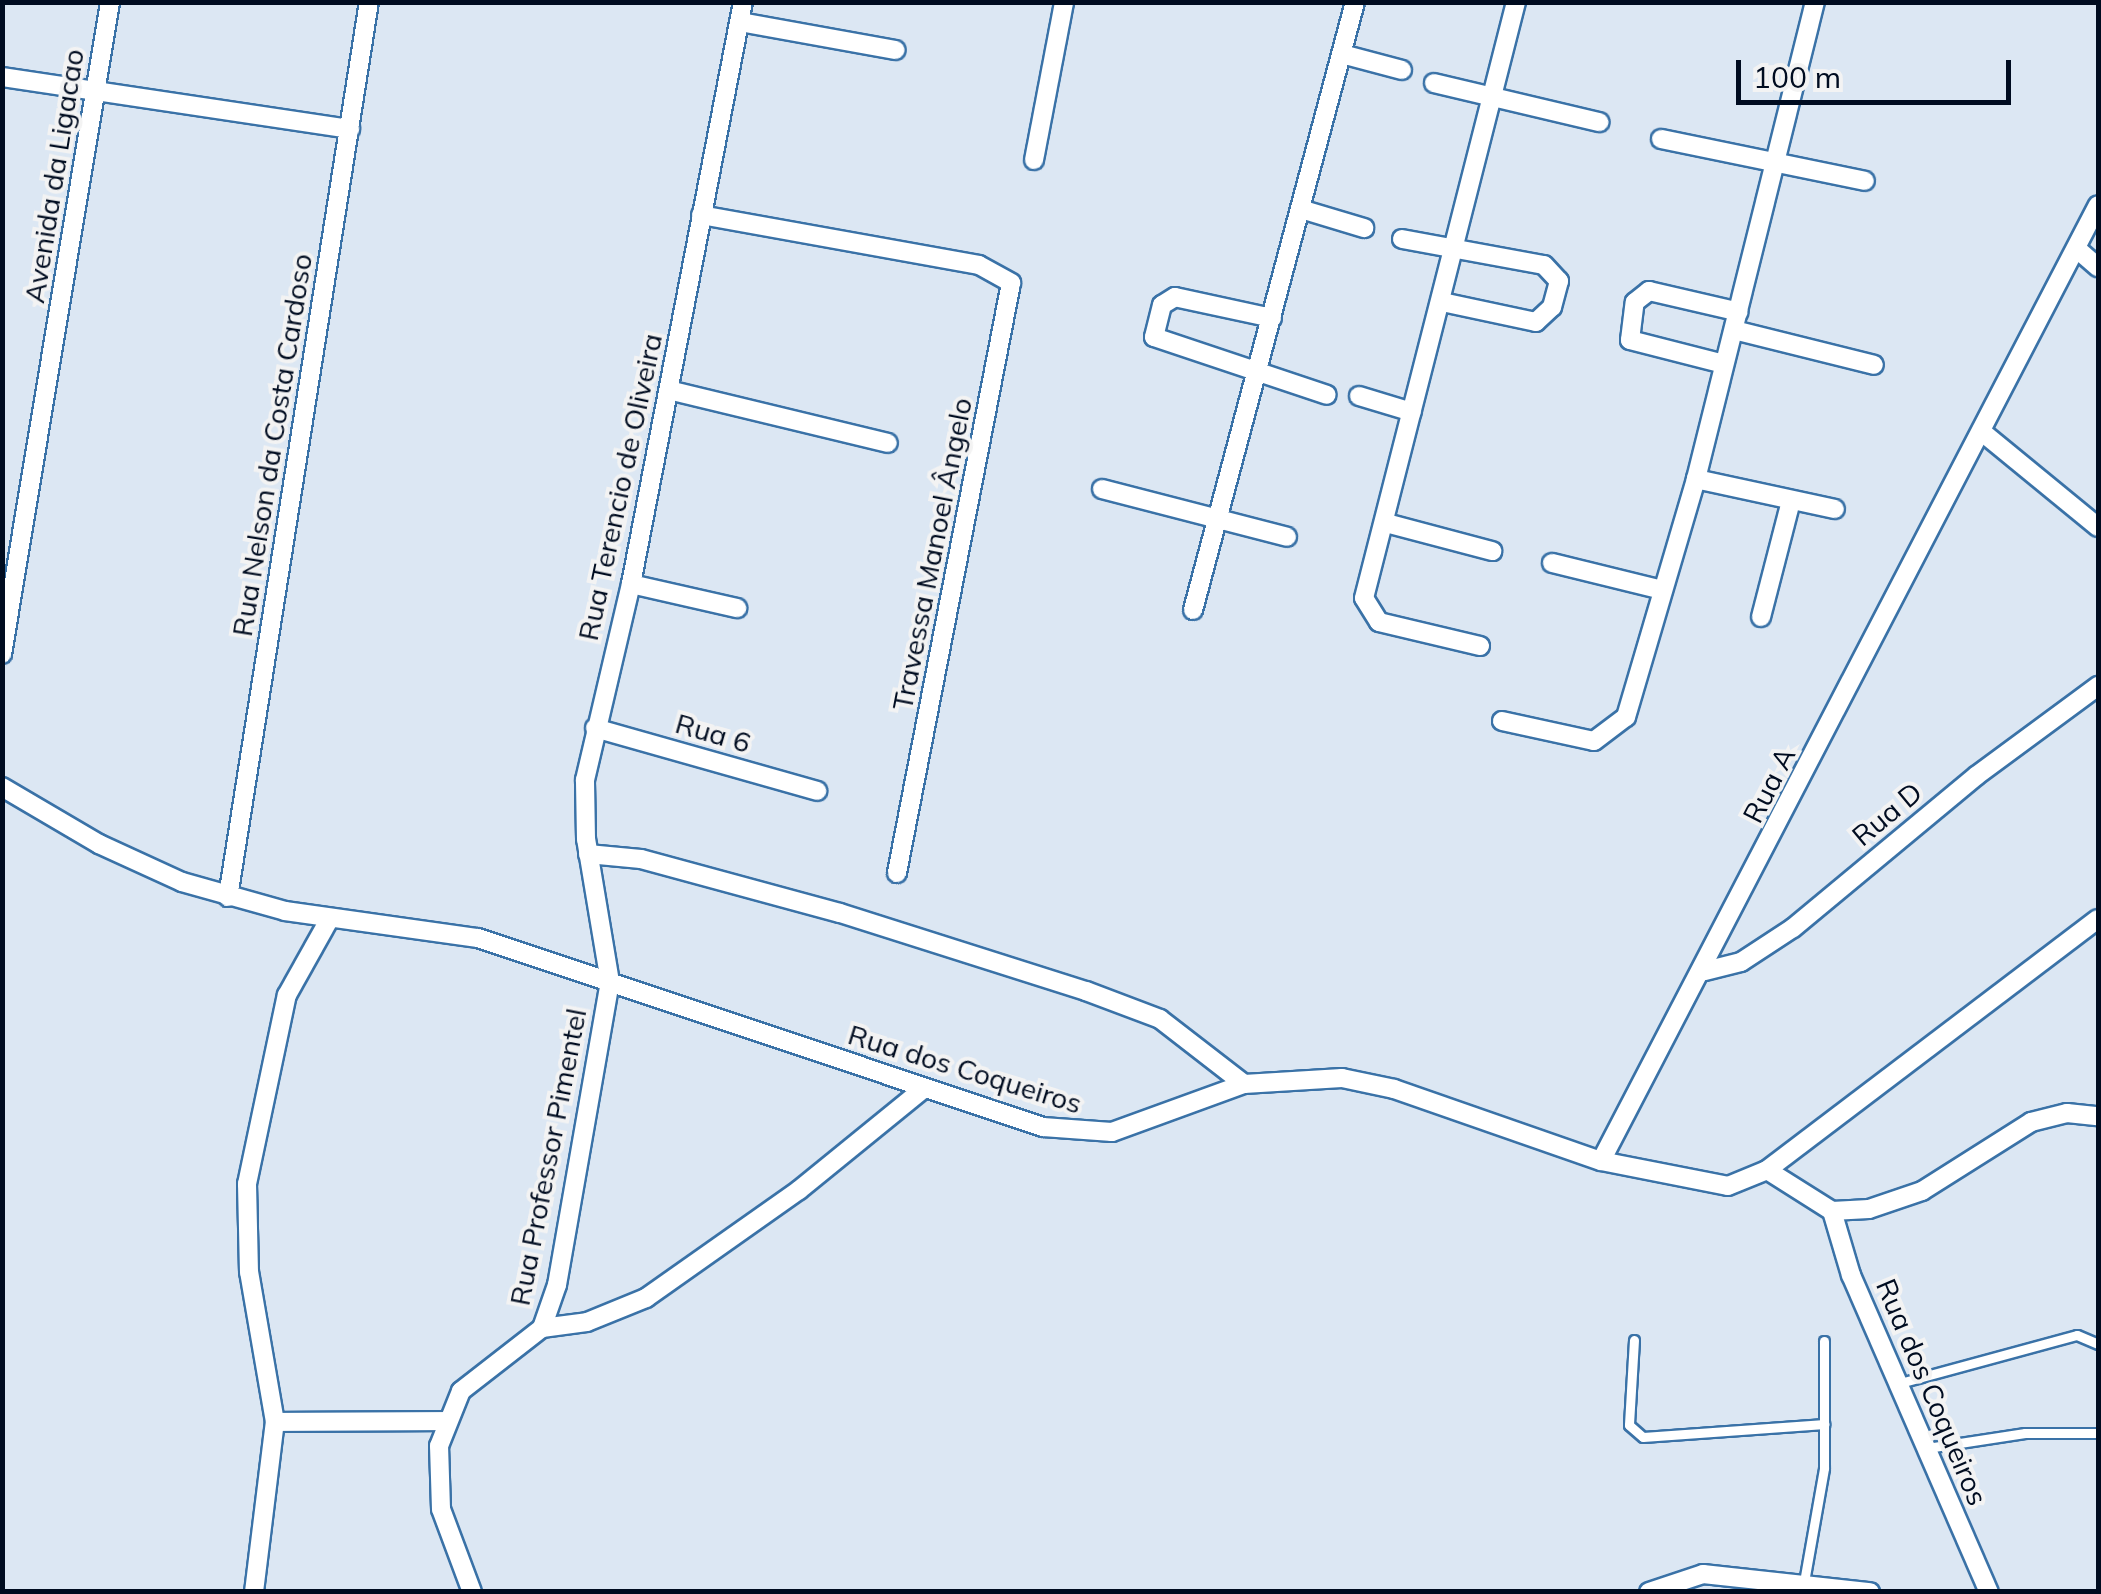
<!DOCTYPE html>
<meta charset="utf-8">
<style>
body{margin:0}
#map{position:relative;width:2101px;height:1594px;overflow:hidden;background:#dce7f3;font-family:Mulish,sans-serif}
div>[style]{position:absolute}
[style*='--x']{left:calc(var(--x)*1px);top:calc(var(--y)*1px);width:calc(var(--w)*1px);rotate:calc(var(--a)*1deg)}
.roads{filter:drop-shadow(2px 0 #3a72a7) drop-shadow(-2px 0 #3a72a7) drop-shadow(0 2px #3a72a7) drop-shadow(0 -2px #3a72a7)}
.service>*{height:9px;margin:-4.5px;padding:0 4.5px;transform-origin:4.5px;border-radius:4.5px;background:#fff}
.minor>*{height:18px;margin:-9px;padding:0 9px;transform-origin:9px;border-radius:9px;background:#fff}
span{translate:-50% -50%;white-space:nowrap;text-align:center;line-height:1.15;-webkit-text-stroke:8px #f3f3f3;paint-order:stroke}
.street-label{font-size:28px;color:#000c20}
.frame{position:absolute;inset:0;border:5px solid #000c20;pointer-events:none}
.scale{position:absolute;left:1736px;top:60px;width:275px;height:45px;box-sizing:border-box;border:5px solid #000c20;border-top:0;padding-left:12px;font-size:30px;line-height:35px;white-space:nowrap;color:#000c20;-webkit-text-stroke:8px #f3f3f3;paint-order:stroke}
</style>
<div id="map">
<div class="roads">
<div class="service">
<div style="--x:1634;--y:1340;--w:85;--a:93.4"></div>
<div style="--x:1629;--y:1425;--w:18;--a:41"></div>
<div style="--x:1643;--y:1437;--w:182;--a:-4.1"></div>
<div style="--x:1900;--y:1383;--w:183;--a:-15.2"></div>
<div style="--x:2077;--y:1335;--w:23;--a:23"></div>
<div style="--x:1927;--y:1448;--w:99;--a:-8.7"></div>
<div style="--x:2025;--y:1433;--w:73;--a:0"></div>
<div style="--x:1804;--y:1582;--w:116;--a:-80"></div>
<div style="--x:1824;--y:1468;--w:127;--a:-90"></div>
</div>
<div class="minor">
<div style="--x:740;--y:22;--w:158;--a:10.2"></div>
<div style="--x:1342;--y:54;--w:62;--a:14.9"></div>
<div style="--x:2;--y:77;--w:352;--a:8.5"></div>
<div style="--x:1434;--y:83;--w:170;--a:13.3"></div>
<div style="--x:1661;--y:139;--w:208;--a:11.6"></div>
<div style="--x:1034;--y:160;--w:161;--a:-79.2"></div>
<div style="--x:1304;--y:210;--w:63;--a:16.7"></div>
<div style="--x:701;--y:215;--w:282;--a:10.2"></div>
<div style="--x:979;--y:265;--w:37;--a:29"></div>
<div style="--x:1011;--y:283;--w:601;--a:100.94"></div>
<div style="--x:1402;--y:239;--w:144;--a:10.4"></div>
<div style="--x:1544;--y:265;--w:22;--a:47"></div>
<div style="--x:1559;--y:281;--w:27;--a:105"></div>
<div style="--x:1552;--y:307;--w:22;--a:137"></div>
<div style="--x:1536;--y:322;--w:96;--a:-168"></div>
<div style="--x:2077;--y:249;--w:28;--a:41"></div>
<div style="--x:1272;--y:318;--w:99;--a:-167.8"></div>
<div style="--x:1175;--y:297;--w:15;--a:148"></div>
<div style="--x:1162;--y:305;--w:33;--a:104"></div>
<div style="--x:1154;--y:337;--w:182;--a:18.5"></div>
<div style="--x:1734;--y:330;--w:144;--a:14"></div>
<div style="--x:1724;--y:364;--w:97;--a:-165.7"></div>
<div style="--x:1630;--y:340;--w:38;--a:-83"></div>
<div style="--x:1635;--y:302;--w:18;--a:-38"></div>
<div style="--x:1649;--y:291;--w:92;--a:13.1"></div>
<div style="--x:669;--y:390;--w:225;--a:13.6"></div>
<div style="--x:1359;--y:396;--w:55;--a:16.8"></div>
<div style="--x:1982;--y:432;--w:150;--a:39.3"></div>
<div style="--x:1696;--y:479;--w:142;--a:12.2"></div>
<div style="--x:1102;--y:489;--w:191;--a:14.5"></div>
<div style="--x:1386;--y:523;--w:110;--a:14.8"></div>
<div style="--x:1552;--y:563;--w:114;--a:13.7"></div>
<div style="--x:631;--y:584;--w:109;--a:12.8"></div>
<div style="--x:1193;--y:610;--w:629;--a:-75.08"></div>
<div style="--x:1761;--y:617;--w:120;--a:-75.5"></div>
<div style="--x:1480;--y:646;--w:104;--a:-166.6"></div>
<div style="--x:1379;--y:622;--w:28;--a:-122"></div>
<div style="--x:1364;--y:598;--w:615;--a:-75.69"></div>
<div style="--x:2;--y:654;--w:661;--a:-80.59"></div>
<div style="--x:1502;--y:721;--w:94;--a:12.3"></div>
<div style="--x:1594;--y:741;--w:40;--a:-37"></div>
<div style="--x:1626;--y:717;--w:248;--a:-73.6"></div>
<div style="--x:1696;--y:479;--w:492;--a:-76"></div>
<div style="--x:595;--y:728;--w:231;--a:15.8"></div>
<div style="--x:2;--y:787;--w:113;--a:30.4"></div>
<div style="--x:99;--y:844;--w:91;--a:24.6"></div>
<div style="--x:182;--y:882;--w:107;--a:15.7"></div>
<div style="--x:285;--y:911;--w:195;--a:8"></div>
<div style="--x:478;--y:938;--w:596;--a:18.5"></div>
<div style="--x:1043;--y:1127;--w:69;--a:4.1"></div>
<div style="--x:1112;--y:1132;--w:140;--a:-20"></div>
<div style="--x:1244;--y:1084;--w:98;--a:-3.5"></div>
<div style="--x:1342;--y:1078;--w:53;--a:11.9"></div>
<div style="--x:1394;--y:1089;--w:219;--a:19.2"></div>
<div style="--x:1601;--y:1161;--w:129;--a:11.1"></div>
<div style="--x:1728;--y:1186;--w:42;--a:-22.3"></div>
<div style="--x:1767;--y:1170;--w:415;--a:-37.2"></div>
<div style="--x:588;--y:854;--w:53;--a:5.4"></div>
<div style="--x:641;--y:859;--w:206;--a:15.2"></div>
<div style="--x:840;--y:913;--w:258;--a:17.6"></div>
<div style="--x:1086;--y:991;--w:79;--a:20.7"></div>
<div style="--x:1160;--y:1019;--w:106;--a:37.7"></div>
<div style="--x:228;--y:897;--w:906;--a:-81.05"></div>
<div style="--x:1705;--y:971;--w:37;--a:-14"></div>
<div style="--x:1741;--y:962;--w:62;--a:-33.2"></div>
<div style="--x:1793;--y:928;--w:238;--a:-39.7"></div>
<div style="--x:1976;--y:776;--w:152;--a:-36.4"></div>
<div style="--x:1601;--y:1161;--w:1077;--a:-62.53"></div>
<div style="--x:1767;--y:1170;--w:77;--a:32.2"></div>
<div style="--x:1832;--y:1211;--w:37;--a:-3"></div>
<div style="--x:1869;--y:1209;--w:56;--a:-18.8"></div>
<div style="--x:1922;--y:1191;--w:129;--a:-32.3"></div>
<div style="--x:2031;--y:1122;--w:37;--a:-14"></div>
<div style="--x:2067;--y:1113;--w:31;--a:6"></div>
<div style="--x:1832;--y:1211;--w:67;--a:73.5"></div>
<div style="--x:1851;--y:1275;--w:346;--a:66.5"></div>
<div style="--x:542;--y:1328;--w:45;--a:-7.6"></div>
<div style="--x:587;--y:1322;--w:64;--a:-22.1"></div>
<div style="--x:646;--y:1298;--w:187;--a:-35.2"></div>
<div style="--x:799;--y:1190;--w:159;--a:-39.1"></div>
<div style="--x:275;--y:1422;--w:171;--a:-0.3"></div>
<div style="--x:254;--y:1592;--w:171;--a:-83"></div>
<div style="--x:275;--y:1422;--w:152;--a:-99.8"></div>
<div style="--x:249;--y:1272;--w:88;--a:-91.3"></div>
<div style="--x:247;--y:1184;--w:193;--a:-78.1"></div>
<div style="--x:287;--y:995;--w:88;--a:-60.8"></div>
<div style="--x:472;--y:1592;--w:89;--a:-110.5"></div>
<div style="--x:441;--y:1509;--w:63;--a:-91.8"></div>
<div style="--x:439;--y:1446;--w:59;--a:-68.2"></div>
<div style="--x:461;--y:1391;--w:103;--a:-37.9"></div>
<div style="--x:542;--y:1328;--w:46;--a:-70.8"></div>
<div style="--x:557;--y:1285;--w:308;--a:-80.1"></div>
<div style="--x:610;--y:982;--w:145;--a:-99.5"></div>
<div style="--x:586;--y:839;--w:59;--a:-91"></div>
<div style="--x:585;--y:780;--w:201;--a:-76.8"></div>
<div style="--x:631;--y:584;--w:593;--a:-79.11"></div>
<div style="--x:1649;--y:1592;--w:57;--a:-18.4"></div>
<div style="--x:1703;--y:1574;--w:168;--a:6.2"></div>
</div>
</div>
<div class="street-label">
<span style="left:54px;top:176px;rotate:-81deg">Avenida da Ligacao</span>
<span style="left:272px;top:445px;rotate:-81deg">Rua Nelson da Costa Cardoso</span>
<span style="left:620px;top:487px;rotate:-78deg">Rua Terencio de Oliveira</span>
<span style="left:932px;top:554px;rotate:-79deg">Travessa Manoel Ângelo</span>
<span style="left:713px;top:733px;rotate:16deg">Rua 6</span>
<span style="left:1769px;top:785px;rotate:-63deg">Rua A</span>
<span style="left:1887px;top:814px;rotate:-40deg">Rua D</span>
<span style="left:965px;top:1069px;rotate:17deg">Rua dos Coqueiros</span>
<span style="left:548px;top:1157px;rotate:-79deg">Rua Professor Pimentel</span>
<span style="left:1932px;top:1392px;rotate:67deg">Rua dos Coqueiros</span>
</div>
<div class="frame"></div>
<div class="scale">100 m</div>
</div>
